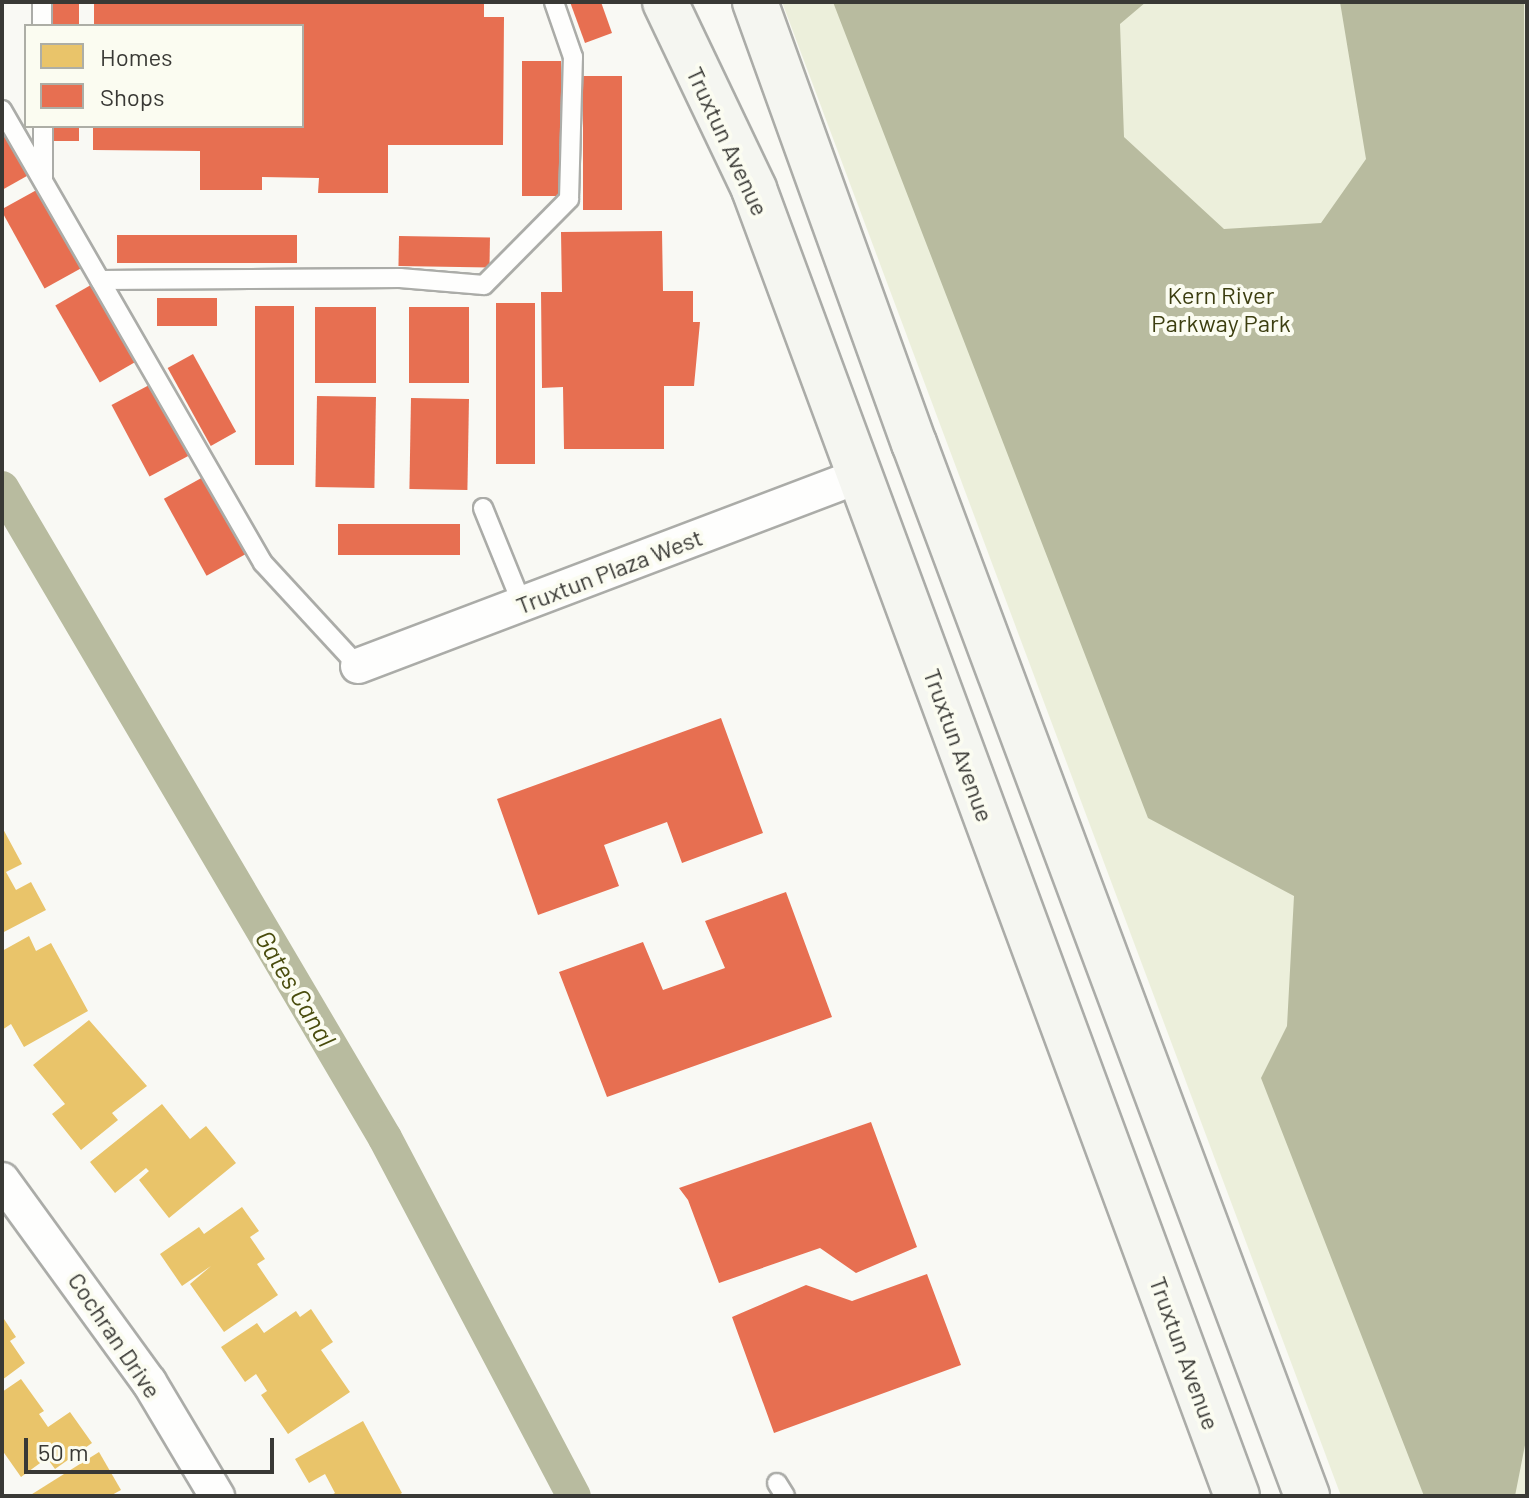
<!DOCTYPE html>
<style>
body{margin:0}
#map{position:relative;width:1529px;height:1498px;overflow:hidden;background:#f9f9f4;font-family:Barlow,sans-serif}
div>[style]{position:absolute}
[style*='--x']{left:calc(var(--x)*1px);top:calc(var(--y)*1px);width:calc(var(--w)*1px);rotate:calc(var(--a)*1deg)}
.green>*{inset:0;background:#ecefdb}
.water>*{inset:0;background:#b8bb9f}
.homes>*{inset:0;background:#e9c46a}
.shops>*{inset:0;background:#e76f51;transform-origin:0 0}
.canal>*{height:34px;margin:-17px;padding:0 17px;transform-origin:17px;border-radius:17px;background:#b8bb9f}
.roads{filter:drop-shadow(2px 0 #abaca8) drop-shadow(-2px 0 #abaca8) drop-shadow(0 2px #abaca8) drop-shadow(0 -2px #abaca8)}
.service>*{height:18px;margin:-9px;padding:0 9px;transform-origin:9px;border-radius:9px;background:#fefefd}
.minor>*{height:34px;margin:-17px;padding:0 17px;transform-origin:17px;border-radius:17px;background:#fefefd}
.secondary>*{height:44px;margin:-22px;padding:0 22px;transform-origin:22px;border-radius:22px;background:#f5f6f1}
span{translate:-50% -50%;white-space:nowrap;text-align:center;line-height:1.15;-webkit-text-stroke:8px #fbfcf1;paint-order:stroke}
.street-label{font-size:24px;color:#393935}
.park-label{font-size:24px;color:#3c3e10}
.water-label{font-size:26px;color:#494c0d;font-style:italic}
.frame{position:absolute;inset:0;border:4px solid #393935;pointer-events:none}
.legend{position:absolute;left:24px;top:24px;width:280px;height:104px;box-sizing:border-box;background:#fbfcf1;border:2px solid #adaea6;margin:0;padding:10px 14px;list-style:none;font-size:24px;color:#393935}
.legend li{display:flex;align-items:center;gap:16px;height:40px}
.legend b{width:40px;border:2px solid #adaea6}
.scale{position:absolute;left:24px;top:1438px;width:250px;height:36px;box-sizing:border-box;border:4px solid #393935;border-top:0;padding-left:10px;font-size:24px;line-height:28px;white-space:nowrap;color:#393935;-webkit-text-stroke:6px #fbfcf1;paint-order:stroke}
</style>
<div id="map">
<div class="green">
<div style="clip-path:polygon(782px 2px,1527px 2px,1527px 1496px,1341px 1496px)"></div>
</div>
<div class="water">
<div style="clip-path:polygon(833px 2px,1146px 2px,1120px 24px,1124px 137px,1224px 229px,1321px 223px,1366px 159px,1340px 2px,1524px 2px,1527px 1435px,1515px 1496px,1424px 1496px,1261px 1078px,1287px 1026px,1294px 896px,1148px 818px)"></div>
</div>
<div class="homes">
<div style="clip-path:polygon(2px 827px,22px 864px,6px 872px,16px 890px,31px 882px,46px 910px,2px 933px)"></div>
<div style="clip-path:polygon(29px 936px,36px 951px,51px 943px,88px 1011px,24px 1047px,11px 1024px,2px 1030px,2px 951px)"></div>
<div style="clip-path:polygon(89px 1020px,147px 1086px,112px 1113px,118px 1120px,81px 1150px,52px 1114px,65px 1104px,33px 1065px)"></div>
<div style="clip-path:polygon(162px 1104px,190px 1139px,206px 1126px,236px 1163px,169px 1218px,139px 1180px,149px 1171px,146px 1168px,115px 1193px,90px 1162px)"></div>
<div style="clip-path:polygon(242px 1207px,259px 1231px,250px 1237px,265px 1259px,257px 1264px,278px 1295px,224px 1332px,190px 1284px,211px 1266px,182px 1286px,160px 1254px,199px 1227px,204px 1234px)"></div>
<div style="clip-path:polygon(311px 1309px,333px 1342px,321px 1350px,350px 1392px,288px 1434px,261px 1395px,267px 1391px,256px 1374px,245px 1382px,221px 1347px,257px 1323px,264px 1333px,296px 1311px,300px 1317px)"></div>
<div style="clip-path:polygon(2px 1316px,16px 1337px,10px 1341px,25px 1363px,2px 1380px)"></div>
<div style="clip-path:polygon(21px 1379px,44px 1411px,39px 1414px,48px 1427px,70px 1412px,92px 1443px,55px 1469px,47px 1458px,21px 1477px,2px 1450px,2px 1392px)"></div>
<div style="clip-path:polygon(363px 1421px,402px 1493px,397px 1496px,330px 1496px,335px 1493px,325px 1474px,309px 1483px,295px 1459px)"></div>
<div style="clip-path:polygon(99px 1452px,121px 1490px,110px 1496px,29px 1496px)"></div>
</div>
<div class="shops">
<div style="left:41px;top:2px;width:38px;height:24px"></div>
<div style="clip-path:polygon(94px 2px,484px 2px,484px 17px,504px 17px,503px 145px,388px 145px,388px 193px,318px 193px,319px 178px,262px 177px,262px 190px,200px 190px,200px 151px,93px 150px,93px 126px,302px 126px,302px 26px,94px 26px)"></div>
<div style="clip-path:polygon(570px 2px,601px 2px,612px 33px,585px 43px)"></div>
<div style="left:522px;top:61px;width:39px;height:135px"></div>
<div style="left:583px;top:76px;width:39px;height:134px"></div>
<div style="clip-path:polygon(2px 116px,34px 172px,2px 190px)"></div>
<div style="left:40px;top:126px;width:39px;height:15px"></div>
<div style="left:42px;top:187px;width:90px;height:47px;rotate:61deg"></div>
<div style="clip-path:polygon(662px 231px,663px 291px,693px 291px,693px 322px,700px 322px,694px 386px,664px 386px,664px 449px,564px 449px,563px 387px,542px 388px,541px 292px,562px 292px,561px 232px)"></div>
<div style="left:117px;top:235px;width:180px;height:28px"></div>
<div style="left:399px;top:236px;width:91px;height:30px;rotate:1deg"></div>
<div style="left:96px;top:282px;width:89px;height:47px;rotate:60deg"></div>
<div style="left:217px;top:298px;width:28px;height:60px;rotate:90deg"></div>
<div style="left:496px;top:303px;width:39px;height:161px"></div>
<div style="left:255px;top:306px;width:39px;height:159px"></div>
<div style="left:315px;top:307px;width:61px;height:76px"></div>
<div style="left:409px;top:307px;width:60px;height:76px"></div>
<div style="left:193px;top:354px;width:89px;height:29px;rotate:61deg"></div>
<div style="left:153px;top:383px;width:81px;height:47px;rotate:62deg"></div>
<div style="left:317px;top:396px;width:59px;height:91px;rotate:1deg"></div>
<div style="left:411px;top:398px;width:58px;height:91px;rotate:1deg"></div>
<div style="left:205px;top:476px;width:88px;height:47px;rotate:61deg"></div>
<div style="left:338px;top:524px;width:122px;height:31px"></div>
<div style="clip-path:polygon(721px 718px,763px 833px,682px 863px,667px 822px,604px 845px,619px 886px,538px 915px,497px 799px)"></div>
<div style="clip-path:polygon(786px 892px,832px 1017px,607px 1097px,559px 972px,643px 942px,663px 990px,725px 968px,705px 921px)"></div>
<div style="clip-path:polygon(871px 1122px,917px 1247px,856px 1273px,820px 1248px,719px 1283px,688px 1200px,679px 1188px)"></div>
<div style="clip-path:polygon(927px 1274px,961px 1365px,774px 1433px,732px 1317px,806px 1285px,852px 1301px)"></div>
</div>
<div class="canal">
<div style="--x:2;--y:488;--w:754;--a:59.49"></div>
<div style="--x:385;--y:1138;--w:405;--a:62.2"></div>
</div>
<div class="roads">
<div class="service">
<div style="--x:42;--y:2;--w:24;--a:90"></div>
<div style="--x:2;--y:110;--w:523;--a:60.05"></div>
<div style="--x:263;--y:563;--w:140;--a:47.3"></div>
<div style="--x:43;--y:126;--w:53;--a:90"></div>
<div style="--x:100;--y:280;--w:300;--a:-0.4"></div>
<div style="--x:400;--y:278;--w:84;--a:4.8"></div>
<div style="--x:484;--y:285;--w:121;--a:-45.3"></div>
<div style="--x:569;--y:199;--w:142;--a:-88.4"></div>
<div style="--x:573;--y:57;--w:58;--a:-109.1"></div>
<div style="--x:483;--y:508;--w:104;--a:67.9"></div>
<div style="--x:777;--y:1483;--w:15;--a:58"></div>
</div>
<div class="minor">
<div style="--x:358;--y:666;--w:536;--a:-20.77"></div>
<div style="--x:2;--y:1180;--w:250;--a:54"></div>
<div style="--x:149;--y:1382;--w:133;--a:59.2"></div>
</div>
<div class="secondary">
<div style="--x:665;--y:2;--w:207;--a:64.5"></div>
<div style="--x:754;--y:189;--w:1393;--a:69.72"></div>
<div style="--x:755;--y:2;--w:469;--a:70.2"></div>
<div style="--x:914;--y:443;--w:1124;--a:69.53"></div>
</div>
</div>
<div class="street-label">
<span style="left:728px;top:141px;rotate:65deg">Truxtun Avenue</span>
<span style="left:609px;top:571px;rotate:-21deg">Truxtun Plaza West</span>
<span style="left:959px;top:745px;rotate:70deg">Truxtun Avenue</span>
<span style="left:115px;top:1335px;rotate:56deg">Cochran Drive</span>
<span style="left:1185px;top:1353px;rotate:70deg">Truxtun Avenue</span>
</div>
<div class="park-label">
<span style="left:1221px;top:309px">Kern River<br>Parkway Park</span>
</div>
<div class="water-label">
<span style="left:296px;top:988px;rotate:59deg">Gates Canal</span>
</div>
<div class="frame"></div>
<ul class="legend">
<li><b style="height:22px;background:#e9c46a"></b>Homes</li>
<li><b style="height:22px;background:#e76f51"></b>Shops</li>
</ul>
<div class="scale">50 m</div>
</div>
